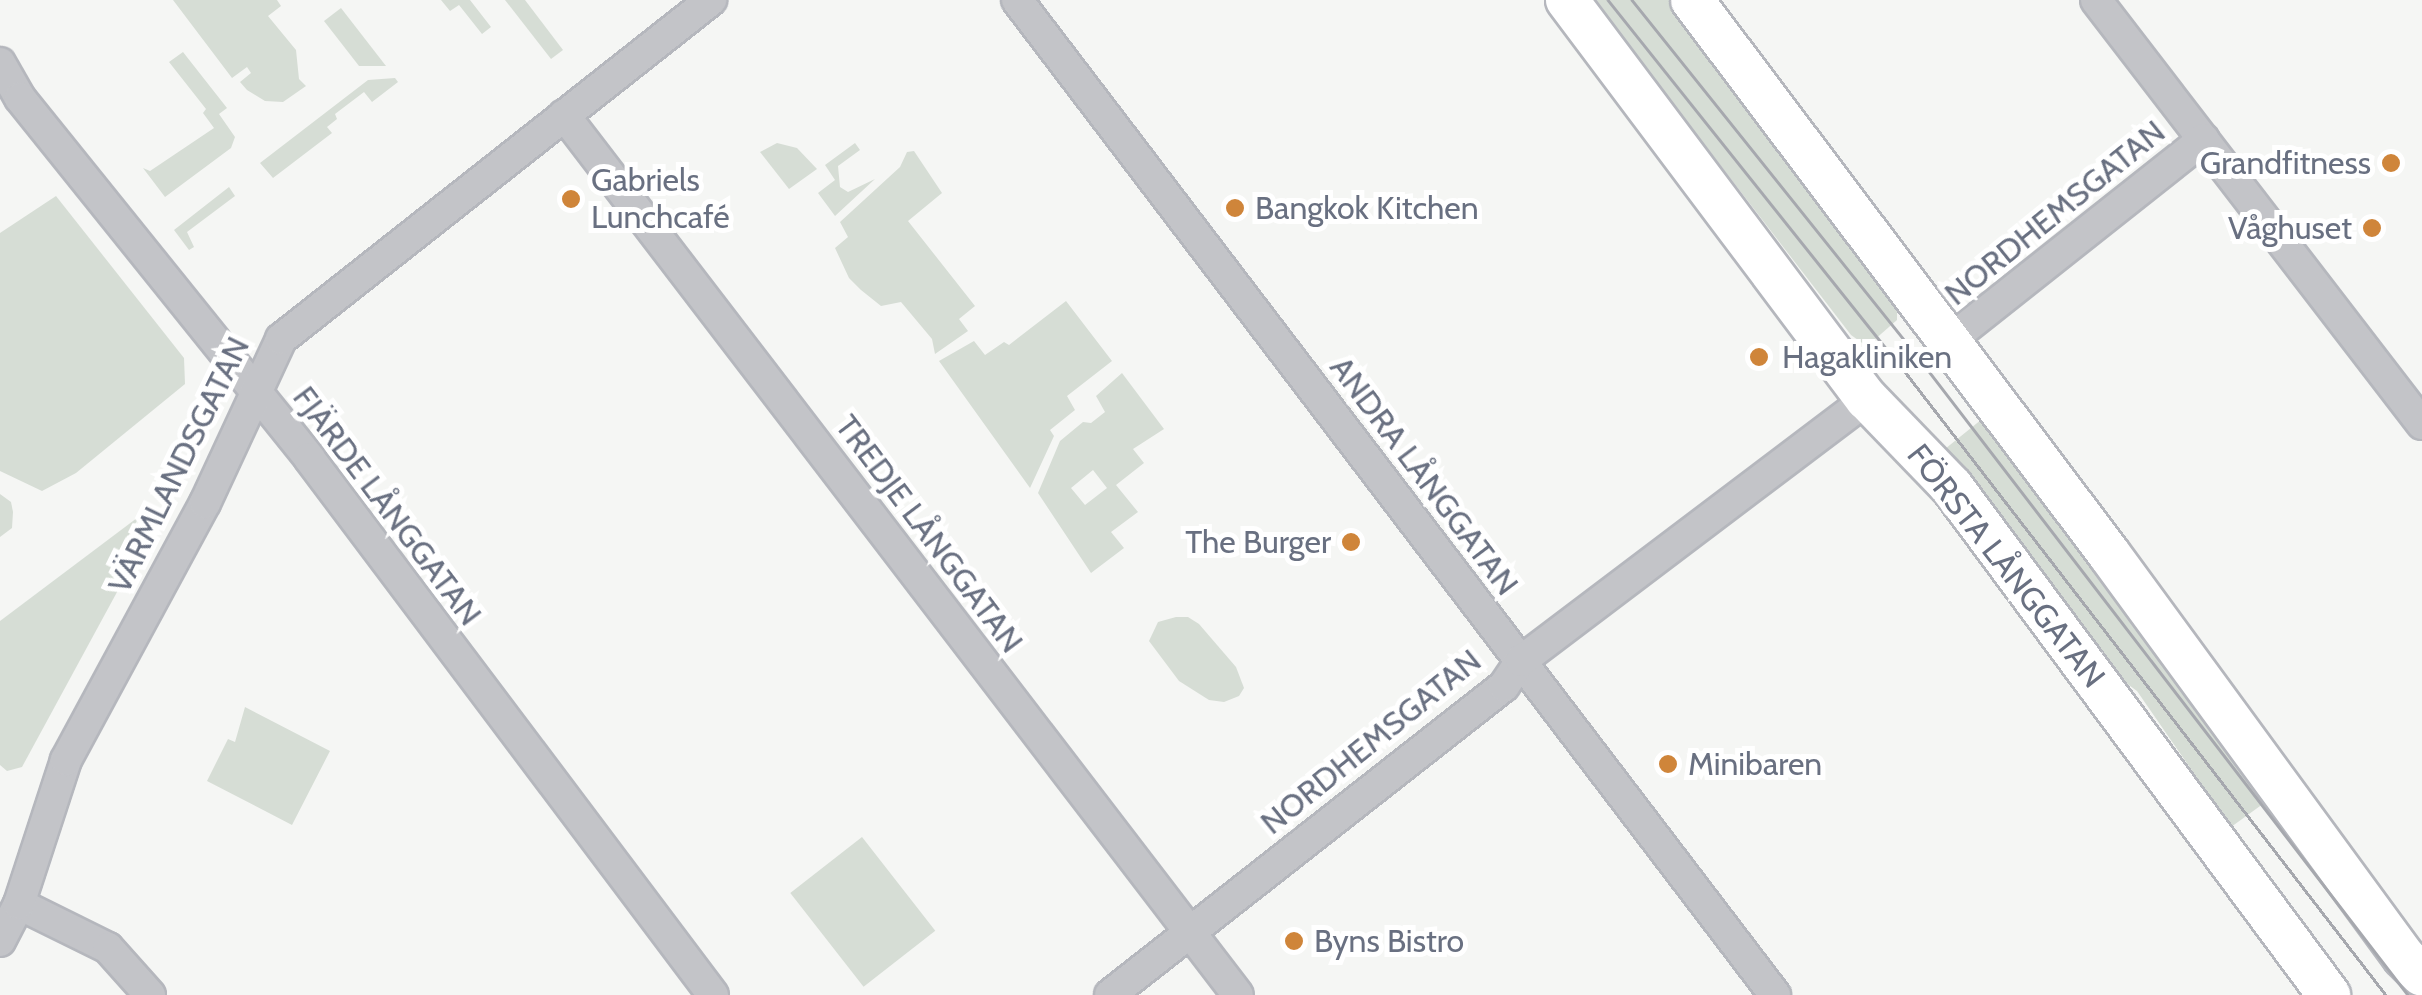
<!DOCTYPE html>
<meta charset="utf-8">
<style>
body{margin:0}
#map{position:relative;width:2422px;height:995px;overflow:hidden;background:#f5f6f4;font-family:Cabin,sans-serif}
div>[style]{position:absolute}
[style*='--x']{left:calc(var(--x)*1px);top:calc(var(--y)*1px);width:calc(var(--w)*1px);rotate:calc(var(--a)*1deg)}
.green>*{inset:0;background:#d6ddd5;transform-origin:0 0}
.roads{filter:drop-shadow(2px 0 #b5b7bd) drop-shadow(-2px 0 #b5b7bd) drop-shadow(0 2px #b5b7bd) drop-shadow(0 -2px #b5b7bd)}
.street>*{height:30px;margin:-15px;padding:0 15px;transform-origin:15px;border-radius:15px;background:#c3c4c8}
.secondary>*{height:42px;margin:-21px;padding:0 21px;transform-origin:21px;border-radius:21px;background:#fff}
.tram>*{height:2.5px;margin:-1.25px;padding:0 1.25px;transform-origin:1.25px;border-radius:1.25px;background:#a6a8ae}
.dots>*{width:28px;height:28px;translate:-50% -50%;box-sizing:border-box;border:5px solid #fff;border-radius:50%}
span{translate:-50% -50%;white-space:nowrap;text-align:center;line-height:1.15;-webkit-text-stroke:10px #fff;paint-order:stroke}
.poi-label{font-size:32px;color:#697081}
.right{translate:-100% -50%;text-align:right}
.left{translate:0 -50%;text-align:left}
.street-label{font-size:32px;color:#697081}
</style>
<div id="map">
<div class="green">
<div style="clip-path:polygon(173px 0,277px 0,281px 6px,268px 16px,296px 50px,299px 79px,306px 86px,283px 102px,265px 101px,247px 90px,240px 82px,251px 73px,247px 67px,232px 78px)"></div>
<div style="clip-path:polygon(441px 0,470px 0,491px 27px,482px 34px,459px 5px,450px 11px)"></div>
<div style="clip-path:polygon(505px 0,525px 0,563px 50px,551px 59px)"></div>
<div style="clip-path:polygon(1593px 0,1669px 0,1887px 280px,1897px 299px,1897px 320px,1873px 341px,1865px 345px,1851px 335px)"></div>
<div style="clip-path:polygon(341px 8px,386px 66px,359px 66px,324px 21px)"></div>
<div style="clip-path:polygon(183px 52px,227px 108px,219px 114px,235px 137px,231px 148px,165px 197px,143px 168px,150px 171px,214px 128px,203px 113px,206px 109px,169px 62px)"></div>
<div style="clip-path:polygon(395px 78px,398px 82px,372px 102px,364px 92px,335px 114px,337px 119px,327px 127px,332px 133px,273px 178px,260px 163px,368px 80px)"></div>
<div style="clip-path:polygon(777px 143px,797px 148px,817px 169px,789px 189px,760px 152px)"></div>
<div style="clip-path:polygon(855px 143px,860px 150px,838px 166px,840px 187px,848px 192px,875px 179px,835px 216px,818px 193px,835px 180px,825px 165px)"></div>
<div style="clip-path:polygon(914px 151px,942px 193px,908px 221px,975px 306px,959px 319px,968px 331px,935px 354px,932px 339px,901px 302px,881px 306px,861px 290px,849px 278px,835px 248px,848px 237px,840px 222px,900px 167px,907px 152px)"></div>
<div style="clip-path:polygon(229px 187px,235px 196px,187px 232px,194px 247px,189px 250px,174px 230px)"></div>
<div style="clip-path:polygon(56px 196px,184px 358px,185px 384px,76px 473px,42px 491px,0 471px,0 233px)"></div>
<div style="clip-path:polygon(1066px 301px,1112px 361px,1067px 396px,1075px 410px,1050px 430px,1054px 436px,1030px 488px,939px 361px,974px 341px,985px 355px,1004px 342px,1009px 345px)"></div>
<div style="clip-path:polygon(evenodd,1122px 373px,1164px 429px,1133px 449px,1144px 463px,1116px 485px,1138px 512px,1111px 532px,1124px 548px,1091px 573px,1038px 493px,1060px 441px,1083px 422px,1091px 423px,1105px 412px,1096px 396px,1122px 373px,1093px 470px,1107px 488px,1085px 505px,1071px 488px,1093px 470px)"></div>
<div style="clip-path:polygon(1992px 411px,2274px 796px,2231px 827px,2137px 691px,2103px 666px,1940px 453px)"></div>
<div style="clip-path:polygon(0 494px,11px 502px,13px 512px,12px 528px,0 537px)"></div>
<div style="clip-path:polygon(141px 515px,148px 535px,22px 767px,7px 771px,0 765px,0 621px)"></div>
<div style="clip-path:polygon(1176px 617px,1188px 617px,1199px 624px,1236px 667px,1244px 688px,1239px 696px,1224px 702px,1209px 700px,1179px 681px,1149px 641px,1158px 622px)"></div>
<div style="clip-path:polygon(245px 707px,330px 751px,292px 825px,207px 781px,228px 739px,235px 742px)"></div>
<div style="left:862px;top:837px;width:119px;height:91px;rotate:52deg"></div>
</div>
<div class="roads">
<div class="street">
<div style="--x:1017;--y:0;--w:1251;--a:52.7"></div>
<div style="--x:2096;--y:0;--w:535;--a:52.44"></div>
<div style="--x:0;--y:63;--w:40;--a:60.3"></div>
<div style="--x:20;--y:98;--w:462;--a:51.2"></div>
<div style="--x:309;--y:458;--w:672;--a:53.04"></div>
<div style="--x:564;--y:115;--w:1108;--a:52.55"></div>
<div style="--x:1949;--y:341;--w:325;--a:-38.4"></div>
<div style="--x:19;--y:904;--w:99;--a:26.3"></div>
<div style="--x:108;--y:948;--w:63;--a:48.2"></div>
<div style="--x:0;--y:941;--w:42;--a:-62.8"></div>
<div style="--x:19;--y:904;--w:151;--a:-71.9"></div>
<div style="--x:66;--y:760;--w:292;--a:-61.6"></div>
<div style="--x:205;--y:503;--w:181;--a:-65.1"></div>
<div style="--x:281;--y:339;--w:548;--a:-38.25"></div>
<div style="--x:1110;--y:995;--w:501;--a:-38.11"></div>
<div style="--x:1504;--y:686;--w:30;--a:-56"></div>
<div style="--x:1521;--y:661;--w:434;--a:-37.1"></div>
</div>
<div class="secondary">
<div style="--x:1567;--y:0;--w:499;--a:53.1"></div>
<div style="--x:1867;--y:399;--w:122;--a:46"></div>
<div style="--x:1952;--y:487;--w:633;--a:53.42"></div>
<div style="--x:1692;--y:0;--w:693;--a:53.03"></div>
<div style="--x:2109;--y:554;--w:499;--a:53.8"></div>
<div style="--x:2404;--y:957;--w:25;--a:45"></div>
</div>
</div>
<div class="tram">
<div style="--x:1608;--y:0;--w:466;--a:51.4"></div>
<div style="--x:1899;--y:364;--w:797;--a:52.34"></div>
<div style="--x:1632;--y:0;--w:462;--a:51.3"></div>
<div style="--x:1921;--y:361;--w:799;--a:52.47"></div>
</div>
<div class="dots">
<div style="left:2391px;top:163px;background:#cf853a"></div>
<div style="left:571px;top:199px;background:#cf853a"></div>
<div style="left:1235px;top:208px;background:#cf853a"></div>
<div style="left:2372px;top:228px;background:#cf853a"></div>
<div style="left:1759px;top:357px;background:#cf853a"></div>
<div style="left:1351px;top:542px;background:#cf853a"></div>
<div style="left:1668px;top:764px;background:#cf853a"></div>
<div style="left:1294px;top:941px;background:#cf853a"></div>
</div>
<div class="poi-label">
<span class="right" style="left:2371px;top:163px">Grandfitness</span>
<span class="left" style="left:591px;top:199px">Gabriels<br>Lunchcafé</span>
<span class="left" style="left:1255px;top:208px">Bangkok Kitchen</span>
<span class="right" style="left:2352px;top:228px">Våghuset</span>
<span class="left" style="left:1782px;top:357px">Hagakliniken</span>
<span class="right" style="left:1331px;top:542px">The Burger</span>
<span class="left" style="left:1688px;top:764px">Minibaren</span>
<span class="left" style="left:1314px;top:941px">Byns Bistro</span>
</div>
<div class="street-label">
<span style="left:2055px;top:213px;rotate:-39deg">NORDHEMSGATAN</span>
<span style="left:179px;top:465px;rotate:-64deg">VÄRMLANDSGATAN</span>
<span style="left:1424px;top:476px;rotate:53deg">ANDRA LÅNGGATAN</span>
<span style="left:387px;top:506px;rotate:53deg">FJÄRDE LÅNGGATAN</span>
<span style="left:929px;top:534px;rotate:53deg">TREDJE LÅNGGATAN</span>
<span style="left:2006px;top:566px;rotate:52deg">FÖRSTA LÅNGGATAN</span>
<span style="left:1371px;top:742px;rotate:-39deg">NORDHEMSGATAN</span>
</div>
</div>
